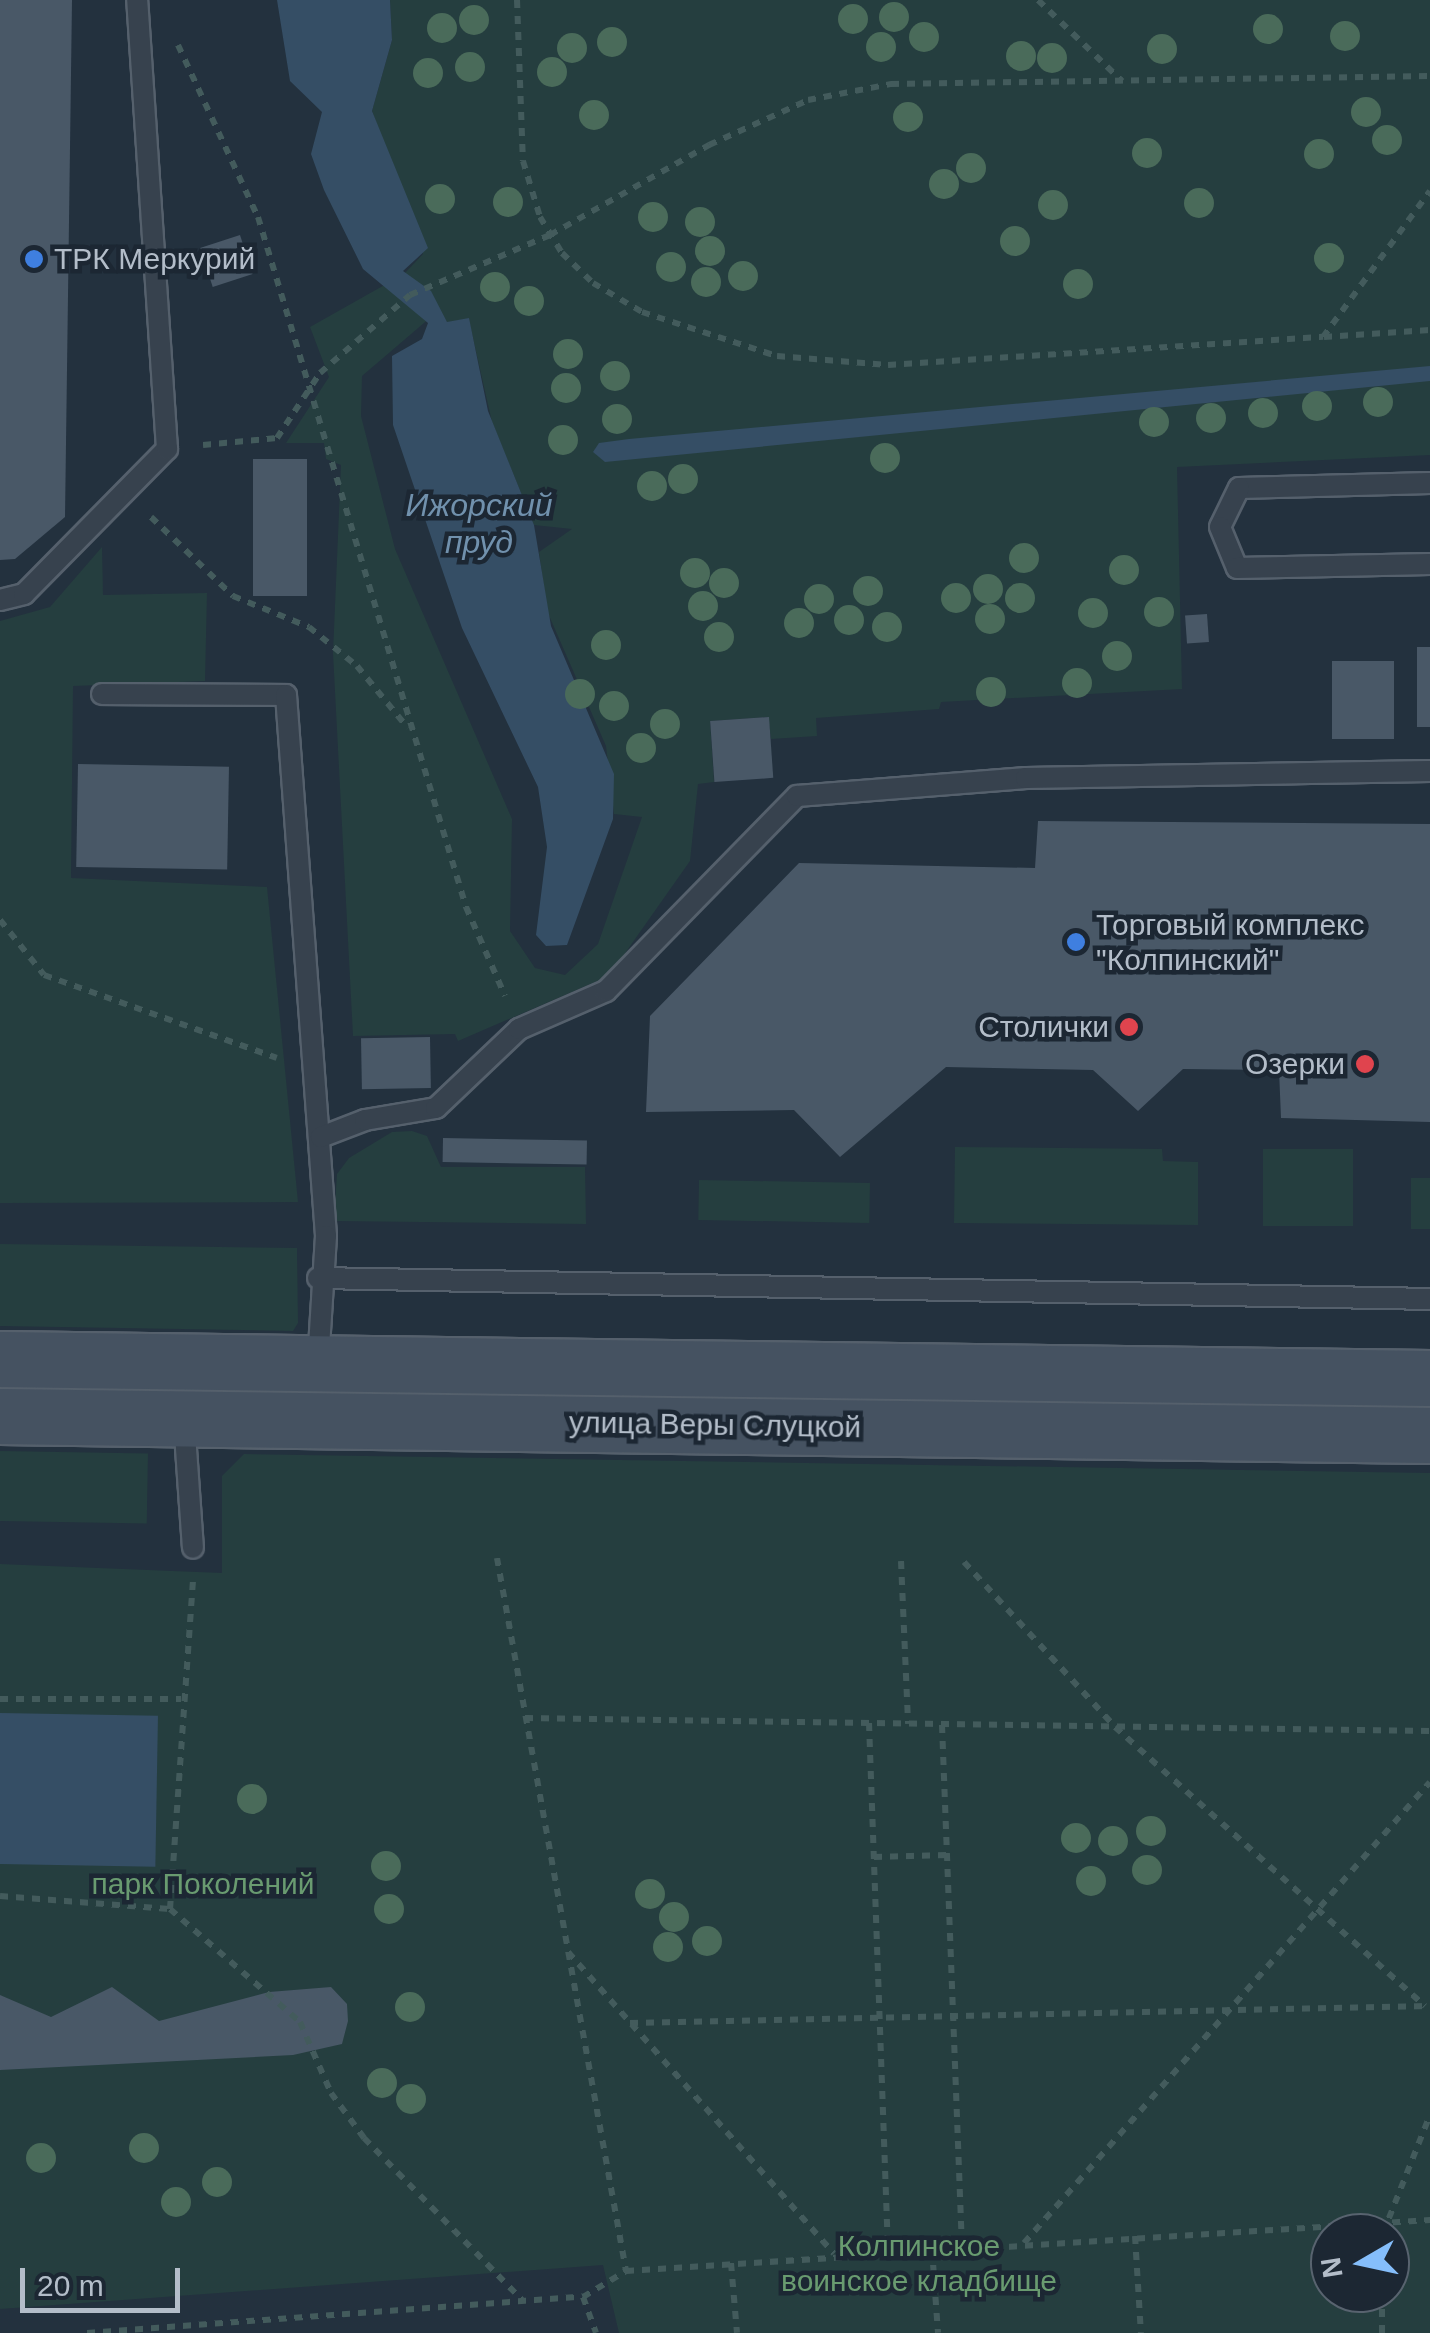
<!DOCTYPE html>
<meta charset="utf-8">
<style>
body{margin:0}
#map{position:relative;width:1430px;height:2333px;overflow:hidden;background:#23313e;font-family:Arial,sans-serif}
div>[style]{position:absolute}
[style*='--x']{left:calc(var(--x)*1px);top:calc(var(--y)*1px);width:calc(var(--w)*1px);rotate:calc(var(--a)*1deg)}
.green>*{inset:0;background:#253e3f;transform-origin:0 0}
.water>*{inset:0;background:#354e65;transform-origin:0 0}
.building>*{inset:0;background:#495867;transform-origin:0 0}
.path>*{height:6px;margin-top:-3px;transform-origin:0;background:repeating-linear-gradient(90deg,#435b5c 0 8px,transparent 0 16px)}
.roads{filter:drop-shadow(2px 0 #55606c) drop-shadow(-2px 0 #55606c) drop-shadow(0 2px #55606c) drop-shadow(0 -2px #55606c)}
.lane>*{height:20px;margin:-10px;padding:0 10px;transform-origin:10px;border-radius:10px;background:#37424e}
.secondary>*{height:55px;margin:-27.5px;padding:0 27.5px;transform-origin:27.5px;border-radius:27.5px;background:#455261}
.trees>*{width:30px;height:30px;margin:-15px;border-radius:50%;background:#4a6b5a}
.dots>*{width:28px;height:28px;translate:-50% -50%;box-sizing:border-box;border:5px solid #1c2733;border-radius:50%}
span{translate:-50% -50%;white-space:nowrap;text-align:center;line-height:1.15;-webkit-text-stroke:9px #1c2733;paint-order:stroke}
.poi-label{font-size:30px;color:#b3bdc9}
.left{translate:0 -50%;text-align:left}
.right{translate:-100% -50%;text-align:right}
.street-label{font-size:30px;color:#b3bdc9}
.park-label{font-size:30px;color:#699b70}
.water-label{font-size:32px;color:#7191ad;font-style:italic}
.north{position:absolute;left:1310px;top:2213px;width:100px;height:100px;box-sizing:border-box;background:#1c2733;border:2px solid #58636f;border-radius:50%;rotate:261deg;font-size:28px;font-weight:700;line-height:40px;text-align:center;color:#b3bdc9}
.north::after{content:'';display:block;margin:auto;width:35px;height:45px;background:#85befb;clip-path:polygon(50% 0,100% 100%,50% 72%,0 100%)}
.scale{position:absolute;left:20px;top:2268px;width:160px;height:45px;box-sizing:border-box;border:5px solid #b3bdc9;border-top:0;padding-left:12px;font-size:30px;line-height:35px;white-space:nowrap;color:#b3bdc9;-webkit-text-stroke:8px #1c2733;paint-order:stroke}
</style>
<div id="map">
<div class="green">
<div style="clip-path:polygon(evenodd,390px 0,1430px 0,1430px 455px,1177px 467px,1182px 689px,941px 702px,939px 709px,816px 718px,817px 736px,771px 739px,768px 717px,710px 721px,714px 782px,698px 784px,690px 861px,609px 976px,458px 1041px,455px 1034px,353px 1036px,333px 653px,341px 465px,326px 459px,324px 443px,286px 443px,329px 377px,310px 327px,404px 274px,423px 254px,372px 111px,392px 40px,390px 0,438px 311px,447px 322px,470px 325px,492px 422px,534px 525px,572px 529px,539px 552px,547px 611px,606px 746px,614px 814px,642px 817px,598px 944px,565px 975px,535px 968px,510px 931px,512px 819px,395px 549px,361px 416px,362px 376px,438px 311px)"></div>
<div style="clip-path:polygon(102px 547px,103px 595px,207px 593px,205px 681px,73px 686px,71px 878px,267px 887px,298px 1202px,0 1203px,0 621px,50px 607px)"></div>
<div style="clip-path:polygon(412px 1131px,427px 1136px,441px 1167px,585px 1167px,586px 1224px,334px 1221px,337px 1174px,349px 1158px,392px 1132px)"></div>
<div style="clip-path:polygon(955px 1147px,1162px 1149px,1163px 1161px,1198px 1162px,1198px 1225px,954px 1223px)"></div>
<div style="left:1353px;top:1149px;width:77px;height:90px;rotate:90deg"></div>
<div style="left:1411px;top:1178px;width:19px;height:51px"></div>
<div style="left:699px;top:1180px;width:171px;height:40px;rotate:1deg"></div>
<div style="clip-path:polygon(0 1244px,297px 1248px,298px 1323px,293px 1331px,0 1326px)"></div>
<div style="left:0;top:1451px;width:148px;height:70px;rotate:1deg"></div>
<div style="clip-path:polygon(evenodd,244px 1454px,1430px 1473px,1430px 2333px,619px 2333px,603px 2265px,0 2309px,0 1564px,222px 1573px,222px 1476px,244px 1454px,1330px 2233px,1390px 2233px,1390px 2293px,1330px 2293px,1330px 2233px)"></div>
</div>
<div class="water">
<div style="clip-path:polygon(277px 0,390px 0,392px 40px,372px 111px,428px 248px,403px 271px,431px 291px,447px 322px,469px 318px,488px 411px,534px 525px,551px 626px,614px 774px,613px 819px,567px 945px,546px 946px,536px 935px,547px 847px,538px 787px,462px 628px,393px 425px,392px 356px,422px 339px,428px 323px,363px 269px,324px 190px,311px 154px,322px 112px,290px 81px)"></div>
<div style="clip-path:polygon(1430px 366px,1430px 381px,605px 462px,593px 452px,599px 443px,629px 439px)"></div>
<div style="left:0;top:1713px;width:158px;height:151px;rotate:1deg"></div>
</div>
<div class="building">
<div style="clip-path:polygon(0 0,72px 0,65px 517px,15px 559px,0 560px)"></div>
<div style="left:240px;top:235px;width:41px;height:42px;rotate:72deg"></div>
<div style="left:253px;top:459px;width:54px;height:137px"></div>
<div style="left:1207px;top:614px;width:28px;height:22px;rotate:86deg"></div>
<div style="left:1417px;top:647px;width:13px;height:80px"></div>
<div style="left:1332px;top:661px;width:62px;height:78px"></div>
<div style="left:769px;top:717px;width:61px;height:59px;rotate:86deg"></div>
<div style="left:78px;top:764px;width:151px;height:103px;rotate:1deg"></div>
<div style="clip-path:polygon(1038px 821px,1430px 824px,1430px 1122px,1281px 1118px,1279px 1070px,1183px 1069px,1138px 1111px,1093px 1070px,946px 1067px,840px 1157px,794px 1110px,646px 1112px,650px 1016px,799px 863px,1035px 868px)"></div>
<div style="left:430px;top:1037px;width:51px;height:69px;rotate:89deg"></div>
<div style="left:443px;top:1138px;width:144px;height:24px;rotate:1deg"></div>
<div style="clip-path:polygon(112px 1987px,159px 2021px,269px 1992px,331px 1987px,347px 2004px,348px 2021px,342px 2044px,293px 2055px,0 2070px,0 1995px,51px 2017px)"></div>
</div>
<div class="path">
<div style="--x:517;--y:0;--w:161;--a:87.9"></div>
<div style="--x:523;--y:161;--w:59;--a:73.1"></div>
<div style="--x:540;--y:217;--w:42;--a:58.6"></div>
<div style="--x:562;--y:253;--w:43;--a:44.1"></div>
<div style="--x:593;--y:283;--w:57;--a:30.6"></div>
<div style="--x:642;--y:312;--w:142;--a:18.1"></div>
<div style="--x:777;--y:356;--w:111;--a:4.6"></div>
<div style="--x:888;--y:365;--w:436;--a:-3.7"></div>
<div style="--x:1323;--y:337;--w:181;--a:-53.8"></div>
<div style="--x:1038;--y:0;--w:117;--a:44"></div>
<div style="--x:178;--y:45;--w:190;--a:65.1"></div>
<div style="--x:258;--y:217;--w:721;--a:73.22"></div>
<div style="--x:466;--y:907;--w:97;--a:66.3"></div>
<div style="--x:1324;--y:337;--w:106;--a:-3.8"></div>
<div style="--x:203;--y:445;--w:74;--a:-5.4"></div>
<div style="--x:277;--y:438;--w:78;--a:-56.5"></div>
<div style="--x:320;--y:373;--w:119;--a:-40.9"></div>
<div style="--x:410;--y:295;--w:152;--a:-23.2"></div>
<div style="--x:550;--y:235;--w:183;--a:-29.5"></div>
<div style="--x:709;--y:145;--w:109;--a:-24.4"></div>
<div style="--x:808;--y:100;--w:85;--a:-10.9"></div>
<div style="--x:891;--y:84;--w:539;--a:-0.85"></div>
<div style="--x:151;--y:517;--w:114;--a:43.9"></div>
<div style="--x:233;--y:596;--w:82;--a:22.2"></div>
<div style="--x:309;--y:627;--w:62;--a:39.1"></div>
<div style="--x:357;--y:666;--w:80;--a:50.6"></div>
<div style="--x:0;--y:920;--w:70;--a:51.3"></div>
<div style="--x:44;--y:975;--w:247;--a:19.6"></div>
<div style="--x:497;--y:1558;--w:725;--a:79.74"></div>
<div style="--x:901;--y:1561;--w:163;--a:87.5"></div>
<div style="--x:964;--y:1562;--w:224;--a:47.5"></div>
<div style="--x:1115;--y:1727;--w:417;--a:42"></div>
<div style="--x:0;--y:1699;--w:181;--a:0"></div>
<div style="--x:525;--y:1718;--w:905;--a:0.82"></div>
<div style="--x:869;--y:1723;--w:529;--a:87.94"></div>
<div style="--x:942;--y:1725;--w:522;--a:87.81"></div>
<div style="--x:874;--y:1857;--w:73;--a:-1.6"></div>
<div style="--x:0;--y:1896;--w:170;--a:4.4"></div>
<div style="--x:170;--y:1909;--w:328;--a:-86"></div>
<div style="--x:170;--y:1909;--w:172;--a:41"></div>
<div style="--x:300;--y:2022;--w:77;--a:66.4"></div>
<div style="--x:331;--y:2093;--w:56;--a:53.7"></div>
<div style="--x:364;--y:2138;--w:226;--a:45.7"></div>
<div style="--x:568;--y:1952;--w:402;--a:48.6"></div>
<div style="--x:630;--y:2023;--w:800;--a:-1.22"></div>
<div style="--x:1383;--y:2233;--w:127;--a:-68.3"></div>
<div style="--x:1135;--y:2236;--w:97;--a:86.5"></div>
<div style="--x:1024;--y:2243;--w:614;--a:-48.63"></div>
<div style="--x:932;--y:2249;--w:84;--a:85.9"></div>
<div style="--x:731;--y:2263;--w:70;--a:85.1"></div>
<div style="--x:583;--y:2297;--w:38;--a:70"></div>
<div style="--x:87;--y:2333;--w:497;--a:-4.2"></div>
<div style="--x:583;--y:2297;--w:50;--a:-31.2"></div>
<div style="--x:626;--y:2271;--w:806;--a:-3.63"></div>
<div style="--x:1382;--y:2333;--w:40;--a:-90"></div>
</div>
<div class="roads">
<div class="lane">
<div style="--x:1430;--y:483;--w:191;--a:178.5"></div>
<div style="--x:1239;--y:488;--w:43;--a:116"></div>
<div style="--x:1220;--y:527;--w:44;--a:67.5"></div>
<div style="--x:1237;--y:568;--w:193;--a:-1.2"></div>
<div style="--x:0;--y:600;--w:25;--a:-14"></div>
<div style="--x:24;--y:594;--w:204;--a:-45.4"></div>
<div style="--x:167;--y:449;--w:450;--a:-93.8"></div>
<div style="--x:102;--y:694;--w:184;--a:0.3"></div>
<div style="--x:286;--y:695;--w:542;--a:85.77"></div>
<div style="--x:326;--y:1236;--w:126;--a:93.6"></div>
<div style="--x:321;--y:1137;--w:47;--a:-21.1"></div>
<div style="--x:365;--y:1120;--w:72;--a:-9.6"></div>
<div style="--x:436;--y:1108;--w:115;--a:-43.6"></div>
<div style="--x:519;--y:1029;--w:95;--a:-23.6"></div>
<div style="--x:606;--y:991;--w:273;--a:-45.6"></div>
<div style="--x:797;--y:796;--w:230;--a:-4.5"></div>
<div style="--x:1026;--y:778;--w:404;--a:-1"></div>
<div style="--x:318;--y:1278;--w:1112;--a:1.08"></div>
<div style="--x:184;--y:1420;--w:128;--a:86"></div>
</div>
<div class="secondary">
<div style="--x:0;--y:1359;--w:1430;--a:0.76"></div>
<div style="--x:0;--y:1416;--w:1430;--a:0.76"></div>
</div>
</div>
<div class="trees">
<div style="left:894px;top:17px"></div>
<div style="left:853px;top:19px"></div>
<div style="left:474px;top:20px"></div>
<div style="left:442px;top:28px"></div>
<div style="left:1268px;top:29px"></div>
<div style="left:1345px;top:36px"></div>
<div style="left:924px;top:37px"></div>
<div style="left:612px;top:42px"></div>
<div style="left:881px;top:47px"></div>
<div style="left:572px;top:48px"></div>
<div style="left:1162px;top:49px"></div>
<div style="left:1021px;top:56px"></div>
<div style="left:1052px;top:58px"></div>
<div style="left:470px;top:67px"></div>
<div style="left:552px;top:72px"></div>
<div style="left:428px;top:73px"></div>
<div style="left:1366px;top:112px"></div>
<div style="left:594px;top:115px"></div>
<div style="left:908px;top:117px"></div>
<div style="left:1387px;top:140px"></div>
<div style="left:1147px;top:153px"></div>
<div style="left:1319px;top:154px"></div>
<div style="left:971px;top:168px"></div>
<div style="left:944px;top:184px"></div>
<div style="left:440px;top:199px"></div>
<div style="left:508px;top:202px"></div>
<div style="left:1199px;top:203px"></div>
<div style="left:1053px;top:205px"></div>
<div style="left:653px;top:217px"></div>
<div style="left:700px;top:222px"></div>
<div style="left:1015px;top:241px"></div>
<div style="left:710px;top:251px"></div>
<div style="left:1329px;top:258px"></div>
<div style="left:671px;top:267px"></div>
<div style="left:743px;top:276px"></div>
<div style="left:706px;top:282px"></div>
<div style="left:1078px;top:284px"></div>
<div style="left:495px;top:287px"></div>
<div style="left:529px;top:301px"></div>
<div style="left:568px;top:354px"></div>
<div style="left:615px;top:376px"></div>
<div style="left:566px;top:388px"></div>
<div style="left:1378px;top:402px"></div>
<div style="left:1317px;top:406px"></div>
<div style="left:1263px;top:413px"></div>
<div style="left:1211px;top:418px"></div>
<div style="left:617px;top:419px"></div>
<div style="left:1154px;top:422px"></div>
<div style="left:563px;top:440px"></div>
<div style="left:885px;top:458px"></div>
<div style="left:683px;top:479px"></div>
<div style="left:652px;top:486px"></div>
<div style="left:1024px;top:558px"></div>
<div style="left:1124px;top:570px"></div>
<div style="left:695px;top:573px"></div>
<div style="left:724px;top:583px"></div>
<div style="left:988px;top:589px"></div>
<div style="left:868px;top:591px"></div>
<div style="left:956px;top:598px"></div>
<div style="left:1020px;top:598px"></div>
<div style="left:819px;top:599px"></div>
<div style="left:703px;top:606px"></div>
<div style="left:1159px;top:612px"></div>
<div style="left:1093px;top:613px"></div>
<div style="left:990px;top:619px"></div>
<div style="left:849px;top:620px"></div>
<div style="left:799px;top:623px"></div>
<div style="left:887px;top:627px"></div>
<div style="left:719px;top:637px"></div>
<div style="left:606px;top:645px"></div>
<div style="left:1117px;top:656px"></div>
<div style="left:1077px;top:683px"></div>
<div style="left:991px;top:692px"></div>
<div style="left:580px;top:694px"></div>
<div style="left:614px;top:706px"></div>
<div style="left:665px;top:724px"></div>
<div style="left:641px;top:748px"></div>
<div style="left:252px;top:1799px"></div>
<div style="left:1151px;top:1831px"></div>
<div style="left:1076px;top:1838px"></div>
<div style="left:1113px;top:1841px"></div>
<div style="left:386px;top:1866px"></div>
<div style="left:1147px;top:1870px"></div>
<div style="left:1091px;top:1881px"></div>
<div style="left:650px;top:1894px"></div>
<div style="left:389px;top:1909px"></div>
<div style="left:674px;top:1917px"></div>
<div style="left:707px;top:1941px"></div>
<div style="left:668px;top:1947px"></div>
<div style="left:410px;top:2007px"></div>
<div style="left:382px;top:2083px"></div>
<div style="left:411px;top:2099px"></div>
<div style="left:144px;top:2148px"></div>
<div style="left:41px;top:2158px"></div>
<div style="left:217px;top:2182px"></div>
<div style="left:176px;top:2202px"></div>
</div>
<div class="dots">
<div style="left:34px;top:259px;background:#3f7fe0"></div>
<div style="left:1076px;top:942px;background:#3f7fe0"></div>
<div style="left:1129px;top:1027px;background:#e0444e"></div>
<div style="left:1365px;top:1064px;background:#e0444e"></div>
</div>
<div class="poi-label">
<span class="left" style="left:54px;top:259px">ТРК Меркурий</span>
<span class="left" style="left:1096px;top:942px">Торговый комплекс<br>"Колпинский"</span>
<span class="right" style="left:1109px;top:1027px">Столички</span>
<span class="right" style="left:1345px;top:1064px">Озерки</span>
</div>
<div class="street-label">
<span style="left:715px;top:1425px;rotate:1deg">улица Веры Слуцкой</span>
</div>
<div class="park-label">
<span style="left:203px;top:1884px">парк Поколений</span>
<span style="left:919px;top:2263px">Колпинское<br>воинское кладбище</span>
</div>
<div class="water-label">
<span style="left:479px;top:524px">Ижорский<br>пруд</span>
</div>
<div class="north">N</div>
<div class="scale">20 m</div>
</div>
